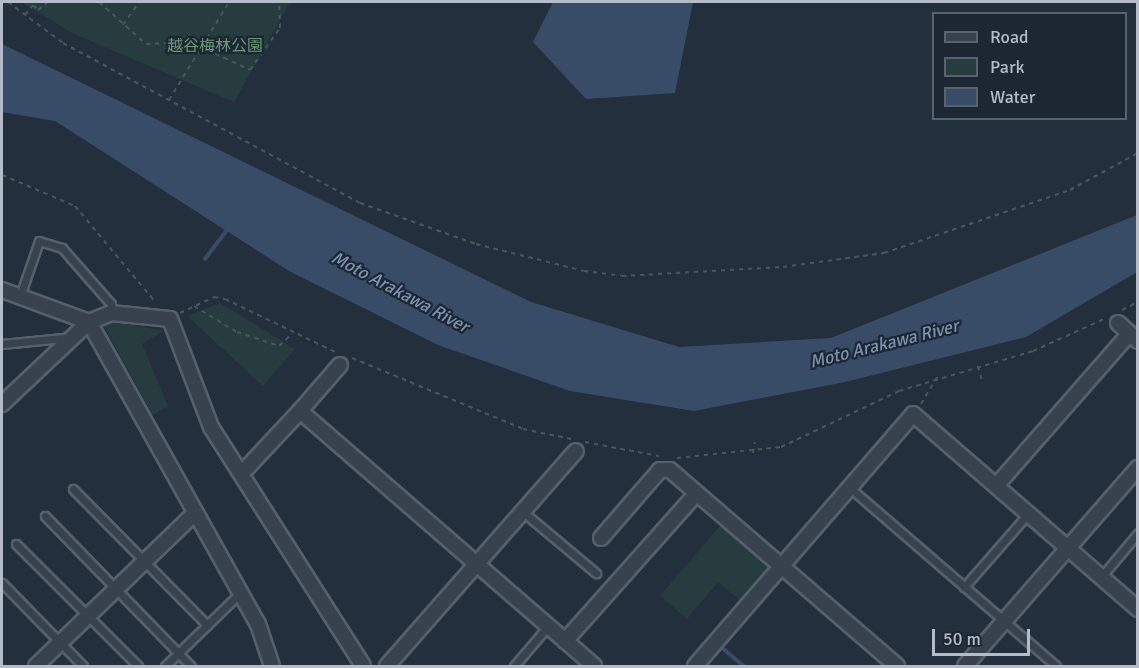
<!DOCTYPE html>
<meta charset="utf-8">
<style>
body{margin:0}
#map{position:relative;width:1139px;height:668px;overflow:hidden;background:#242f3e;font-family:Signika,"Noto Sans JP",sans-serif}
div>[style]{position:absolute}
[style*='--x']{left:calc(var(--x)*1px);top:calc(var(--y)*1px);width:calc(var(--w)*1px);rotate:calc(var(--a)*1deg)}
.green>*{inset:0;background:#263c3f}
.water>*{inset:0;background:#394c67}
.stream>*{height:4px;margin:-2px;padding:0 2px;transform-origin:2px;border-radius:2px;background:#394c67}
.path>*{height:2px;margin-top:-1px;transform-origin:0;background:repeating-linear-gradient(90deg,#44595c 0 4.5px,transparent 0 9px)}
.roads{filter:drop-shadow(2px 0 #565f6c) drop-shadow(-2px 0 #565f6c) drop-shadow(0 2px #565f6c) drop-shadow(0 -2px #565f6c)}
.service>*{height:7px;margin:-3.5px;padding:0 3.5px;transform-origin:3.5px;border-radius:3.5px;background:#38414e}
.minor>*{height:14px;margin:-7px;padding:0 7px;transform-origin:7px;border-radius:7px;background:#38414e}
span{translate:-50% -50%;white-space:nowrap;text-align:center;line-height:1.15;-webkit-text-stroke:4.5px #1d2633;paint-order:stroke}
.park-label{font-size:16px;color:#6b9a76}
.water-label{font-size:18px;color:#7c92b1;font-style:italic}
.frame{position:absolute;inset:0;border:3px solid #b4bcc9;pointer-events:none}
.legend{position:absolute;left:932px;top:12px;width:195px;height:108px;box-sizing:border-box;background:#1d2633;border:2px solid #59626f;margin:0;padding:8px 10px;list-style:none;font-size:18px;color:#b4bcc9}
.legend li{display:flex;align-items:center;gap:12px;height:30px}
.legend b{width:30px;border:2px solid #59626f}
.scale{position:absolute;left:932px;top:629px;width:98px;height:27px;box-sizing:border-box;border:3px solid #b4bcc9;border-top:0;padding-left:8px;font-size:18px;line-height:21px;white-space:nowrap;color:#b4bcc9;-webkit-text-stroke:4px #1d2633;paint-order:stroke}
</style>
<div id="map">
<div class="green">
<div style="clip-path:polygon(21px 2px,290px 2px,234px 102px,74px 34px)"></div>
<div style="clip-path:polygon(220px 303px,295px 349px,263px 386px,187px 316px)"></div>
<div style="clip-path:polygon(109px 320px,163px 331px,142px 344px,168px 406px,153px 415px,102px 323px)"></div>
<div style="clip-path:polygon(724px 521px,778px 567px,745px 605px,718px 582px,687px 619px,660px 596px)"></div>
</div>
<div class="water">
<div style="clip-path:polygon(553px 2px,693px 2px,675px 93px,586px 99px,533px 42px)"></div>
<div style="clip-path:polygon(2px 44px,531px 302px,679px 347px,831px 338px,1137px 215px,1137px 272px,1026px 337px,845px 382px,694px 411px,570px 391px,438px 345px,289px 271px,55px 121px,2px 112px)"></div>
</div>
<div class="stream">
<div style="--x:205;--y:259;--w:39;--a:-53"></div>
<div style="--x:721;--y:647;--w:30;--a:40"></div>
</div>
<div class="path">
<div style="--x:8;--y:2;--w:69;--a:36.7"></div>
<div style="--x:63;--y:43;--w:337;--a:28.3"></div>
<div style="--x:360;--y:203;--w:123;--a:19.5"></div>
<div style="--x:476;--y:244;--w:111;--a:14"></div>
<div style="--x:584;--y:271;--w:38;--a:7"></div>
<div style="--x:622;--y:276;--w:161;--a:-3.2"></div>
<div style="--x:783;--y:267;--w:102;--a:-7.9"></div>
<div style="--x:884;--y:253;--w:196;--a:-18.7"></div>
<div style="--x:1070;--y:190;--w:77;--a:-28.6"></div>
<div style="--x:99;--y:2;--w:63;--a:41.8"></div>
<div style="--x:146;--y:44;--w:45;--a:-2.5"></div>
<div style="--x:191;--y:42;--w:65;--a:25.4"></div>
<div style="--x:250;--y:70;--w:52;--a:-54.5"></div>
<div style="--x:280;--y:28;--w:26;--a:-92"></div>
<div style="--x:212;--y:2;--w:12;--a:0"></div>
<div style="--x:25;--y:15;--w:13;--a:-51"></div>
<div style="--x:33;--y:5;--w:7;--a:45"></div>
<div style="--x:38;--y:10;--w:13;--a:-39"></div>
<div style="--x:123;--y:25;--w:28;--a:-55"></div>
<div style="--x:169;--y:100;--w:115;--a:-58.5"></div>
<div style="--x:2;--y:175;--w:79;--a:23"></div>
<div style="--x:75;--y:206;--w:126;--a:50.1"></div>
<div style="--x:194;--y:306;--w:50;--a:31.2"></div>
<div style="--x:237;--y:332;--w:44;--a:18.4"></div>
<div style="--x:279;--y:346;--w:16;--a:-43"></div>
<div style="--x:1122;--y:310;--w:18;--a:-27"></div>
<div style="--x:180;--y:313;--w:38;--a:-25"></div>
<div style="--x:214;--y:297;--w:11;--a:10"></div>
<div style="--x:225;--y:299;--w:122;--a:25.7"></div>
<div style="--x:352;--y:358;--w:185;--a:22.5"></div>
<div style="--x:523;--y:429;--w:49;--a:11.8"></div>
<div style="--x:978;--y:366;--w:16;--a:75"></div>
<div style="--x:921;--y:404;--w:33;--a:-59"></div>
<div style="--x:585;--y:442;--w:75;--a:10.7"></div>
<div style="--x:753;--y:453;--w:11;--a:-80"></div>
<div style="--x:677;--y:458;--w:105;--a:-6"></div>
<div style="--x:781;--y:447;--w:131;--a:-25.4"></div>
<div style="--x:899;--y:391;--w:140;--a:-16.6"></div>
<div style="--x:1033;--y:351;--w:80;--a:-24.3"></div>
</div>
<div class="roads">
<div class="service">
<div style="--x:20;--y:296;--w:58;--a:-70.9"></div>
<div style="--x:39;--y:241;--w:24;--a:17"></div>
<div style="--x:62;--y:248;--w:74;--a:48.8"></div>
<div style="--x:111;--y:304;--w:9;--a:90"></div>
<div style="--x:2;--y:344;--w:71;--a:-5.6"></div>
<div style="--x:850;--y:488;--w:272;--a:40.8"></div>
<div style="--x:73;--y:489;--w:191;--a:45.4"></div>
<div style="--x:522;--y:511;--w:97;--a:40"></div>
<div style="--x:45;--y:516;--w:209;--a:45.8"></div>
<div style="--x:16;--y:544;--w:173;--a:45"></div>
<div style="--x:1101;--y:577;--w:57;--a:-49.9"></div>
<div style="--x:2;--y:583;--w:116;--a:45.7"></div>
<div style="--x:964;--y:587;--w:97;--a:-48.8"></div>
<div style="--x:165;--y:666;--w:106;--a:-44.2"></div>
<div style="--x:514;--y:666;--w:52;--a:-49.6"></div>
</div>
<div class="minor">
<div style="--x:2;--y:290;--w:93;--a:20.2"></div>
<div style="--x:89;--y:322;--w:346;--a:60.8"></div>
<div style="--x:258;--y:624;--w:44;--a:71.6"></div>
<div style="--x:1118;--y:323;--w:27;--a:42"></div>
<div style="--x:2;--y:404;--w:120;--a:-43.3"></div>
<div style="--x:89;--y:322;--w:24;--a:-22"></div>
<div style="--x:111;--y:313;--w:59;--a:5.8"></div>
<div style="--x:170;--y:319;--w:116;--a:69.2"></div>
<div style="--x:211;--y:427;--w:283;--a:57.5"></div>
<div style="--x:300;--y:411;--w:61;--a:-49"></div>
<div style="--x:243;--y:472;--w:83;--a:-46.9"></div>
<div style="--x:300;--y:411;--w:389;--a:40.9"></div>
<div style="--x:996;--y:486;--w:202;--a:-48.8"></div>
<div style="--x:601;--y:538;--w:90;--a:-49.1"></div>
<div style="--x:660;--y:470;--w:10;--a:0"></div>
<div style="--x:670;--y:470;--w:300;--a:40.8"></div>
<div style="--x:565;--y:641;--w:198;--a:-48.3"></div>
<div style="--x:36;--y:666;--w:221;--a:-43.9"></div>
<div style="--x:387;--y:666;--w:286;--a:-48.7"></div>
<div style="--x:695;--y:666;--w:333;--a:-49.1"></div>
<div style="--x:913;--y:414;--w:298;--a:40.9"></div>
<div style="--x:965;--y:666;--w:263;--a:-48.9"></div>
</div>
</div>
<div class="park-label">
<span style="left:215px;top:46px">越谷梅林公園</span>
</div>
<div class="water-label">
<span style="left:400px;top:292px;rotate:28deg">Moto Arakawa River</span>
<span style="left:884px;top:344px;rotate:-14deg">Moto Arakawa River</span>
</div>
<div class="frame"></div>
<ul class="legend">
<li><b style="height:8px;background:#38414e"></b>Road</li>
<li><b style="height:16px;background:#263c3f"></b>Park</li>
<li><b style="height:16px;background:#394c67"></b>Water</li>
</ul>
<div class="scale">50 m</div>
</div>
